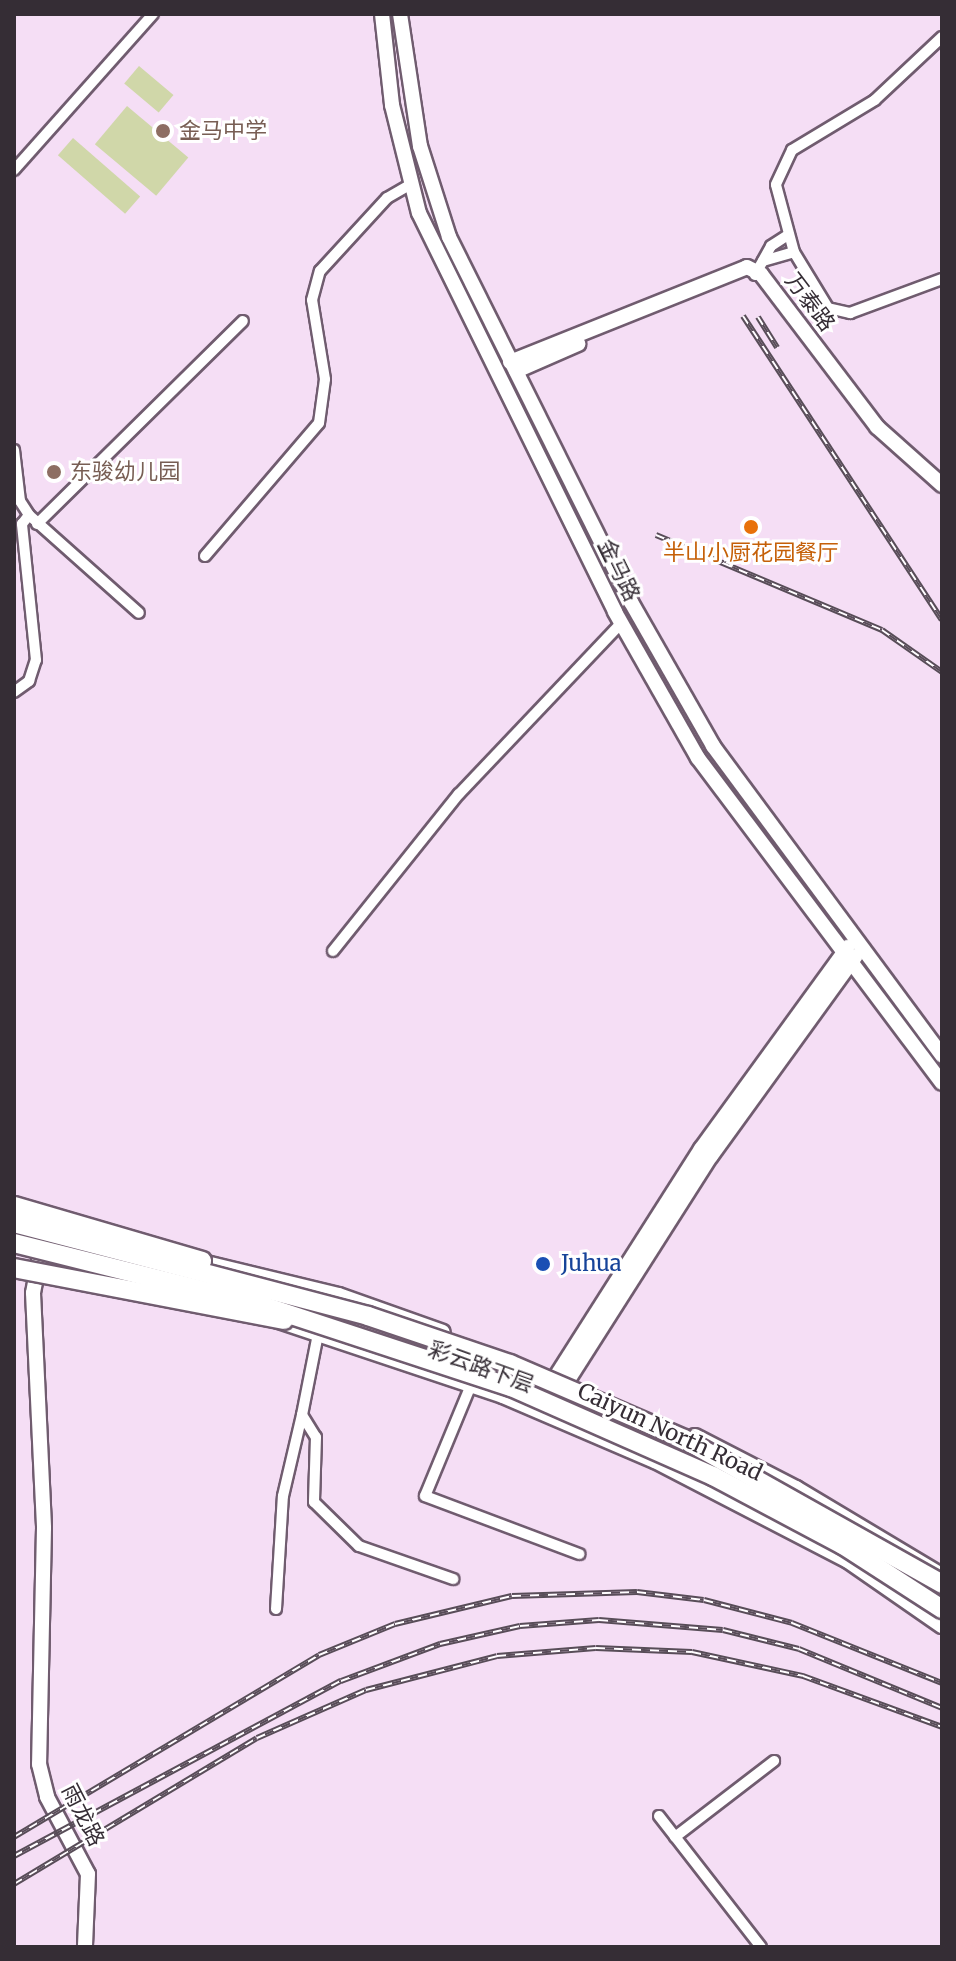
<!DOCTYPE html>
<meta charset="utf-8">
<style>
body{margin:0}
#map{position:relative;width:956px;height:1961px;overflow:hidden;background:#f5def5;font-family:Merriweather,"Noto Sans SC",serif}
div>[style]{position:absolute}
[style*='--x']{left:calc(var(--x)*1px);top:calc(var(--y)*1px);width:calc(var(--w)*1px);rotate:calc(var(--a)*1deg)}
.green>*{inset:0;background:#d0d7a9;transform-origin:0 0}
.roads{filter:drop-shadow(2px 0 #705c6f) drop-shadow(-2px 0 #705c6f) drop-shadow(0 2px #705c6f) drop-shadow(0 -2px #705c6f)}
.street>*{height:10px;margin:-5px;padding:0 5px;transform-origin:5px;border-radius:5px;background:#fff}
.secondary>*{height:14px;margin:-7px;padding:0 7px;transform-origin:7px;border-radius:7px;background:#fff}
.rail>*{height:6px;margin-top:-3px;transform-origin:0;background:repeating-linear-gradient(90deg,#fff 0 9px,#584d58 0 18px);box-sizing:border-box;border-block:2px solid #584d58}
.bridges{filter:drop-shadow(2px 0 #705c6f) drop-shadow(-2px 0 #705c6f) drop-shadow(0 2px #705c6f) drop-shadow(0 -2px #705c6f)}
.highway-bridge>*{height:18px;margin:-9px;padding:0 9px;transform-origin:9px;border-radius:9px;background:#fff}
.dots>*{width:22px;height:22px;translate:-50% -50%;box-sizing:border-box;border:4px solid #fff;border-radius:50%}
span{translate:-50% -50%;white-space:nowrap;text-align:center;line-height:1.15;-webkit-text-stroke:6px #fff;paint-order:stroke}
.education-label{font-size:22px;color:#785e54}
.left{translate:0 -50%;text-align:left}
.street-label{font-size:22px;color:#352d35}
.food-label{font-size:22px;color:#c56008}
.transit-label{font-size:22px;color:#164399}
.frame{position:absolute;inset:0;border:16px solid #352d35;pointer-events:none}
</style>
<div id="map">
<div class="green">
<div style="left:139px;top:66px;width:45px;height:23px;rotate:40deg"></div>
<div style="left:127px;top:106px;width:80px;height:50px;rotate:40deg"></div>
<div style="left:73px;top:138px;width:89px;height:23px;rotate:41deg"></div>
</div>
<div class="roads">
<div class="street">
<div style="--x:942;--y:37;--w:92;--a:136.8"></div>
<div style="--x:875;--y:100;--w:97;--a:148.9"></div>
<div style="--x:792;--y:150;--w:38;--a:115"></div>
<div style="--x:776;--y:185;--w:69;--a:75"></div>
<div style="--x:794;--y:252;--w:66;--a:58.7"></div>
<div style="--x:828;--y:308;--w:23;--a:13"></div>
<div style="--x:850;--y:313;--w:98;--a:-20.3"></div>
<div style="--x:14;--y:170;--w:209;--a:-48.3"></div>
<div style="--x:763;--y:261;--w:32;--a:-16"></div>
<div style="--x:755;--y:275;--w:33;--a:-61"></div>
<div style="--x:771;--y:246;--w:20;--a:-33"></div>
<div style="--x:14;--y:450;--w:51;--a:83.3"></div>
<div style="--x:20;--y:501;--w:17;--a:57"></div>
<div style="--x:29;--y:515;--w:147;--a:41.7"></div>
<div style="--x:37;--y:524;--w:289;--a:-44.6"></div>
<div style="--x:205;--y:556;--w:175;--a:-49.4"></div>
<div style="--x:319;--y:423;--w:44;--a:-82.2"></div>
<div style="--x:325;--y:379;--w:80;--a:-99.3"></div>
<div style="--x:312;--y:300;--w:30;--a:-75"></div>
<div style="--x:320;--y:271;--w:99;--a:-47.5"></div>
<div style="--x:387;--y:198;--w:28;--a:-30"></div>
<div style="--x:14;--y:692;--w:19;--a:-36"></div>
<div style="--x:29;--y:681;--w:22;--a:-72"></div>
<div style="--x:36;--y:660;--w:137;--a:-95.9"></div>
<div style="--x:22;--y:524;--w:11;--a:-52"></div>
<div style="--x:333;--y:951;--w:201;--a:-51.3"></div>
<div style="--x:459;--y:794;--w:236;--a:-46.5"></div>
<div style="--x:318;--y:1334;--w:83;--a:101.2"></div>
<div style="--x:302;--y:1415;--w:26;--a:58"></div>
<div style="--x:316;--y:1437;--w:65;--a:91.8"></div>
<div style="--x:314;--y:1502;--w:63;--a:44.4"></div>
<div style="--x:359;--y:1546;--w:100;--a:19.3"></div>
<div style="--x:471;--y:1385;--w:120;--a:112.5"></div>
<div style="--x:425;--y:1496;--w:165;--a:20.6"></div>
<div style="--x:276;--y:1609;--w:113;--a:-86.5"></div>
<div style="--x:283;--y:1496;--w:83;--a:-76.8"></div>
<div style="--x:659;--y:1816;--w:166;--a:52.1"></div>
<div style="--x:675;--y:1837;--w:125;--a:-37.5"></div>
</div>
<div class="secondary">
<div style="--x:382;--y:14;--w:92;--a:83.7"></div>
<div style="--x:392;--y:105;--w:111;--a:76"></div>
<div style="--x:419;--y:213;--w:445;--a:63.8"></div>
<div style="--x:615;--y:612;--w:168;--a:60.4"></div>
<div style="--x:698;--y:758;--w:406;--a:53.1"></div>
<div style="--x:400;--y:14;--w:134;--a:81.4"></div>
<div style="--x:420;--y:146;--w:96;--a:72.3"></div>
<div style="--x:449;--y:237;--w:408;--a:63.5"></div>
<div style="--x:631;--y:602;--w:166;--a:60.3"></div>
<div style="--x:713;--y:746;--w:385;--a:53.5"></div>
<div style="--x:510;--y:362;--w:255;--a:-21.8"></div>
<div style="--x:747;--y:267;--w:16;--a:27"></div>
<div style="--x:761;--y:274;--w:192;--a:52.8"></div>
<div style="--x:877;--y:427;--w:87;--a:41.7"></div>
<div style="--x:516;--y:371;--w:68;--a:-23.5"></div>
<div style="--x:43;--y:1240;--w:54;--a:100.7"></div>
<div style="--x:33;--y:1293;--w:235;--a:87.3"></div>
<div style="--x:44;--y:1528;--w:236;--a:91.2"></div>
<div style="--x:39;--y:1764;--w:34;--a:76"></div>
<div style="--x:47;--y:1797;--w:87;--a:62"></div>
<div style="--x:88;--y:1874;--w:73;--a:92.4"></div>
<div style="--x:194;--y:1260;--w:149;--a:13.6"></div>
<div style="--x:339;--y:1295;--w:110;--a:19.6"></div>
<div style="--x:273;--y:1319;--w:243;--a:18.5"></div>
<div style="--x:503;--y:1396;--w:165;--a:23.2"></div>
<div style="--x:655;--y:1461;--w:217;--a:27.4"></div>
<div style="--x:848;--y:1561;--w:114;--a:34.7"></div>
<div style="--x:548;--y:1389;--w:285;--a:-57.5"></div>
<div style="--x:701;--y:1149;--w:250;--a:-54"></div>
<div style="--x:547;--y:1413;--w:305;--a:-57.5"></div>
<div style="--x:711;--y:1156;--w:247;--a:-54.1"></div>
<div style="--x:695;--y:1436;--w:114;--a:27.2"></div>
<div style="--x:796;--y:1488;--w:165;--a:30.9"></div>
</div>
</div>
<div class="rail">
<div style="--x:743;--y:316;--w:363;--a:56.8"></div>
<div style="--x:758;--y:317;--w:36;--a:58"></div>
<div style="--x:656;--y:535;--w:245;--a:22.8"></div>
<div style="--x:882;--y:630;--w:73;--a:35"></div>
<div style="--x:14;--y:1837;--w:355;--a:-30.8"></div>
<div style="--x:319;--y:1655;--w:82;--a:-22.2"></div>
<div style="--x:395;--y:1624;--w:120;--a:-13.5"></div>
<div style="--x:512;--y:1596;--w:125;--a:-1.8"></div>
<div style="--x:637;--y:1592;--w:67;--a:6.8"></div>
<div style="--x:704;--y:1600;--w:91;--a:14.6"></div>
<div style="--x:792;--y:1623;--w:162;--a:21.8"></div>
<div style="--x:14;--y:1856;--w:371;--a:-28.2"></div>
<div style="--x:341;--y:1681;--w:106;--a:-20.5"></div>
<div style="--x:440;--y:1644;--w:82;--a:-12.7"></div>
<div style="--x:520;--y:1626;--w:79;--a:-4.3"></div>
<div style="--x:599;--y:1620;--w:124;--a:4.6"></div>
<div style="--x:723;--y:1630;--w:78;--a:14"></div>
<div style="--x:799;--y:1649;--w:155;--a:22.4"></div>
<div style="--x:14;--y:1884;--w:283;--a:-31"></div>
<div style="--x:257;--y:1738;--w:119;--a:-23.8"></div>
<div style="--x:366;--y:1690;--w:135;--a:-14.5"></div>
<div style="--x:497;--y:1656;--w:99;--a:-4.6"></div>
<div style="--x:596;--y:1648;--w:96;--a:2.4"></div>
<div style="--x:692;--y:1652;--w:114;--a:12.2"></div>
<div style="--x:803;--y:1676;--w:148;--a:20.1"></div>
</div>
<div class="bridges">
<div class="highway-bridge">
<div style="--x:14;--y:1206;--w:196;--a:16.3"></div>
<div style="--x:14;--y:1223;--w:366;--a:14.7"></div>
<div style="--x:368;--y:1316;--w:150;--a:18.7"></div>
<div style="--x:510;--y:1364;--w:189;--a:23.3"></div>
<div style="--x:684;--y:1439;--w:296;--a:29.3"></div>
<div style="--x:14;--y:1243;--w:258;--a:14.1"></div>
<div style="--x:264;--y:1306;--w:260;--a:18.2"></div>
<div style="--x:511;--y:1387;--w:221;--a:23.8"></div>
<div style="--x:713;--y:1476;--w:147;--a:28"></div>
<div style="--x:843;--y:1545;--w:118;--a:32.9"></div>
<div style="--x:14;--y:1268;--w:275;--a:10.9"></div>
</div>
</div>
<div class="dots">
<div style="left:163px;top:131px;background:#8d6e63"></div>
<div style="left:54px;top:472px;background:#8d6e63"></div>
<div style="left:751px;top:527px;background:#e8710a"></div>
<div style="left:543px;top:1264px;background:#1a4fb4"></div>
</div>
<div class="education-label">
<span class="left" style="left:179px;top:131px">金马中学</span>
<span class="left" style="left:70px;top:472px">东骏幼儿园</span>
</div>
<div class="street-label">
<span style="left:810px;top:302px;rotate:53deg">万泰路</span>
<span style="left:619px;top:570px;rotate:64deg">金马路</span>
<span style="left:481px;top:1367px;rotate:20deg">彩云路下层</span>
<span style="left:670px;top:1432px;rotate:25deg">Caiyun North Road</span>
<span style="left:83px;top:1815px;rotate:63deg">雨龙路</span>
</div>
<div class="food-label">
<span style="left:751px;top:553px">半山小厨花园餐厅</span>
</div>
<div class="transit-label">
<span class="left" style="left:561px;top:1264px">Juhua</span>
</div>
<div class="frame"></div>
</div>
